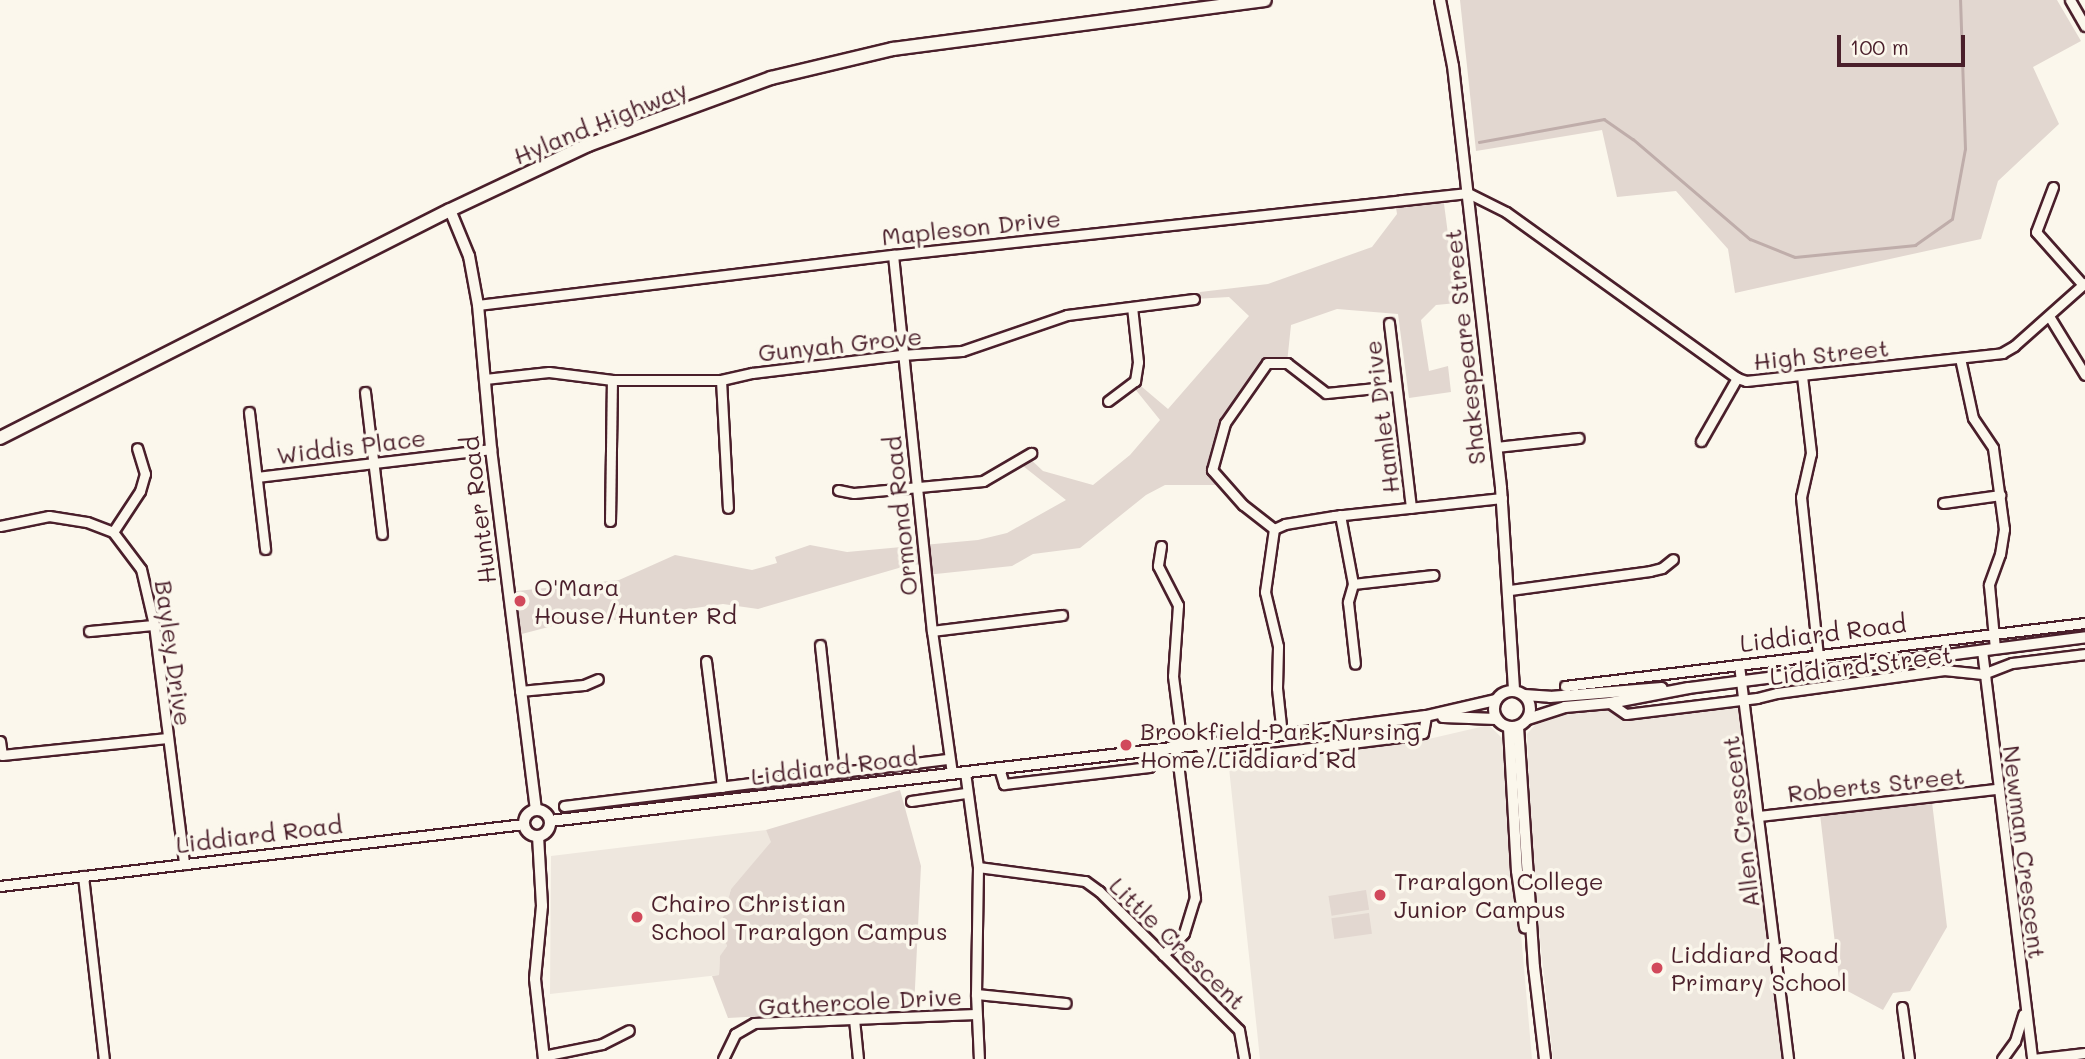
<!DOCTYPE html>
<style>
body{margin:0}
#map{position:relative;width:2085px;height:1059px;overflow:hidden;background:#fbf7ec;font-family:Mali,sans-serif}
div>[style]{position:absolute}
[style*='--x']{left:calc(var(--x)*1px);top:calc(var(--y)*1px);width:calc(var(--w)*1px);rotate:calc(var(--a)*1deg)}
.built>*{inset:0;background:#eee7de}
.green>*{inset:0;background:#e2d7d0;transform-origin:0 0}
.stream>*{height:2.5px;margin:-1.25px;padding:0 1.25px;transform-origin:1.25px;border-radius:1.25px;background:#bfadaa}
.roads{filter:drop-shadow(2px 0 #4a1f2b) drop-shadow(-2px 0 #4a1f2b) drop-shadow(0 2px #4a1f2b) drop-shadow(0 -2px #4a1f2b)}
.minor>*{height:9px;margin:-4.5px;padding:0 4.5px;transform-origin:4.5px;border-radius:4.5px;background:#fbf7ec}
.tertiary>*{height:10px;margin:-5px;padding:0 5px;transform-origin:5px;border-radius:5px;background:#fbf7ec}
.tertiary>.ring{margin:-5px;padding:0;box-sizing:content-box;background:none;border:10px solid #fbf7ec;border-radius:50%}
.secondary>*{height:12px;margin:-6px;padding:0 6px;transform-origin:6px;border-radius:6px;background:#fbf7ec}
.dots>*{width:19px;height:19px;translate:-50% -50%;box-sizing:border-box;border:4px solid #fbf7ec;border-radius:50%}
span{translate:-50% -50%;white-space:nowrap;text-align:center;line-height:1.15;-webkit-text-stroke:7px #fbf7ec;paint-order:stroke}
.street-label{font-size:24px;color:#4a1f2b}
.poi-label{font-size:24px;color:#4a1f2b}
.left{translate:0 -50%;text-align:left}
.scale{position:absolute;left:1837px;top:35px;width:128px;height:32px;box-sizing:border-box;border:4px solid #4a1f2b;border-top:0;padding-left:9px;font-size:21px;line-height:24px;white-space:nowrap;color:#4a1f2b;-webkit-text-stroke:5px #fbf7ec;paint-order:stroke}
</style>
<div id="map">
<div class="built">
<div style="clip-path:polygon(1739px 706px,1782px 1059px,1553px 1059px,1533px 876px,1527px 734px,1544px 715px,1609px 707px,1625px 720px)"></div>
<div style="clip-path:polygon(1489px 725px,1504px 740px,1532px 1059px,1260px 1059px,1229px 768px,1420px 741px)"></div>
<div style="clip-path:polygon(766px 830px,772px 842px,731px 889px,720px 928px,727px 946px,720px 957px,719px 975px,550px 994px,551px 856px)"></div>
</div>
<div class="green">
<div style="clip-path:polygon(1460px 0,2057px 0,2081px 41px,2033px 67px,2059px 124px,1998px 181px,1981px 239px,1735px 293px,1728px 249px,1676px 191px,1617px 197px,1602px 130px,1476px 151px)"></div>
<div style="clip-path:polygon(1443px 196px,1457px 303px,1436px 305px,1421px 320px,1429px 371px,1448px 366px,1451px 392px,1409px 398px,1398px 314px,1337px 309px,1291px 325px,1287px 363px,1274px 362px,1230px 413px,1215px 470px,1222px 485px,1165px 485px,1146px 495px,1080px 548px,1033px 554px,1012px 566px,926px 575px,924px 564px,909px 565px,758px 609px,723px 604px,653px 614px,644px 622px,634px 616px,605px 622px,587px 617px,514px 636px,508px 592px,619px 580px,675px 555px,752px 570px,777px 563px,775px 557px,810px 545px,847px 552px,978px 540px,1007px 533px,1066px 500px,1018px 462px,1027px 456px,1043px 471px,1093px 485px,1130px 455px,1160px 420px,1131px 384px,1135px 381px,1168px 409px,1249px 316px,1229px 297px,1194px 299px,1200px 292px,1268px 284px,1372px 247px,1397px 214px,1395px 201px)"></div>
<div style="clip-path:polygon(900px 790px,921px 866px,914px 1008px,728px 1018px,712px 976px,719px 975px,720px 956px,727px 946px,720px 928px,731px 889px,771px 842px,766px 830px)"></div>
<div style="clip-path:polygon(1932px 802px,1947px 927px,1910px 991px,1893px 993px,1883px 1010px,1840px 987px,1820px 814px)"></div>
<div style="left:1366px;top:890px;width:20px;height:38px;rotate:81deg"></div>
<div style="left:1369px;top:913px;width:21px;height:38px;rotate:82deg"></div>
</div>
<div class="stream">
<div style="--x:1479;--y:142;--w:127;--a:-10.4"></div>
<div style="--x:1604;--y:119;--w:35;--a:35"></div>
<div style="--x:1633;--y:139;--w:154;--a:40.5"></div>
<div style="--x:1750;--y:239;--w:48;--a:21.8"></div>
<div style="--x:1795;--y:257;--w:121;--a:-5.7"></div>
<div style="--x:1915;--y:245;--w:45;--a:-35.1"></div>
<div style="--x:1952;--y:219;--w:71;--a:-79.5"></div>
<div style="--x:1965;--y:149;--w:149;--a:-91.9"></div>
</div>
<div class="roads">
<div class="minor">
<div style="--x:2070;--y:0;--w:30;--a:60"></div>
<div style="--x:2053;--y:187;--w:48;--a:110.7"></div>
<div style="--x:2036;--y:232;--w:71;--a:48.4"></div>
<div style="--x:893;--y:255;--w:378;--a:84.1"></div>
<div style="--x:932;--y:631;--w:143;--a:82"></div>
<div style="--x:478;--y:305;--w:418;--a:-6.9"></div>
<div style="--x:893;--y:255;--w:578;--a:-6.15"></div>
<div style="--x:1468;--y:193;--w:42;--a:26.6"></div>
<div style="--x:1506;--y:212;--w:284;--a:35.7"></div>
<div style="--x:1737;--y:378;--w:9;--a:18"></div>
<div style="--x:1746;--y:381;--w:258;--a:-6.2"></div>
<div style="--x:2002;--y:353;--w:14;--a:-30"></div>
<div style="--x:2014;--y:346;--w:95;--a:-41.6"></div>
<div style="--x:2049;--y:316;--w:69;--a:58.6"></div>
<div style="--x:1389;--y:323;--w:186;--a:83.2"></div>
<div style="--x:1960;--y:358;--w:61;--a:77.8"></div>
<div style="--x:1973;--y:418;--w:36;--a:56"></div>
<div style="--x:1993;--y:448;--w:82;--a:82.3"></div>
<div style="--x:2004;--y:529;--w:25;--a:99"></div>
<div style="--x:2000;--y:554;--w:33;--a:110"></div>
<div style="--x:1989;--y:585;--w:63;--a:84.6"></div>
<div style="--x:1802;--y:376;--w:78;--a:83.3"></div>
<div style="--x:1811;--y:453;--w:45;--a:102.8"></div>
<div style="--x:1801;--y:497;--w:159;--a:83.9"></div>
<div style="--x:485;--y:379;--w:64;--a:-6.2"></div>
<div style="--x:549;--y:372;--w:64;--a:7.2"></div>
<div style="--x:612;--y:380;--w:109;--a:0"></div>
<div style="--x:721;--y:380;--w:32;--a:-13"></div>
<div style="--x:752;--y:373;--w:150;--a:-6.9"></div>
<div style="--x:901;--y:355;--w:61;--a:-3.8"></div>
<div style="--x:962;--y:351;--w:111;--a:-18.9"></div>
<div style="--x:1067;--y:315;--w:128;--a:-7.2"></div>
<div style="--x:721;--y:380;--w:128;--a:86.9"></div>
<div style="--x:365;--y:392;--w:143;--a:83.2"></div>
<div style="--x:1108;--y:401;--w:34;--a:-37"></div>
<div style="--x:1135;--y:381;--w:19;--a:-81"></div>
<div style="--x:1138;--y:362;--w:55;--a:-96.2"></div>
<div style="--x:249;--y:412;--w:138;--a:83.3"></div>
<div style="--x:1701;--y:441;--w:73;--a:-60.3"></div>
<div style="--x:1496;--y:447;--w:83;--a:-6.2"></div>
<div style="--x:257;--y:477;--w:236;--a:-6.8"></div>
<div style="--x:838;--y:490;--w:16;--a:11"></div>
<div style="--x:854;--y:493;--w:130;--a:-5.3"></div>
<div style="--x:983;--y:481;--w:56;--a:-30.3"></div>
<div style="--x:1943;--y:503;--w:58;--a:-8"></div>
<div style="--x:1340;--y:515;--w:70;--a:79.3"></div>
<div style="--x:1353;--y:584;--w:19;--a:106"></div>
<div style="--x:1348;--y:602;--w:62;--a:83.6"></div>
<div style="--x:610;--y:521;--w:141;--a:-89.2"></div>
<div style="--x:0;--y:526;--w:50;--a:-11.5"></div>
<div style="--x:49;--y:516;--w:38;--a:9"></div>
<div style="--x:87;--y:522;--w:28;--a:21"></div>
<div style="--x:113;--y:532;--w:46;--a:52.9"></div>
<div style="--x:141;--y:569;--w:57;--a:76.9"></div>
<div style="--x:154;--y:625;--w:241;--a:82.8"></div>
<div style="--x:1274;--y:529;--w:39;--a:-142"></div>
<div style="--x:1243;--y:505;--w:47;--a:-131.5"></div>
<div style="--x:1212;--y:470;--w:49;--a:-74.5"></div>
<div style="--x:1225;--y:423;--w:73;--a:-55"></div>
<div style="--x:1267;--y:363;--w:20;--a:0"></div>
<div style="--x:1287;--y:363;--w:49;--a:37.6"></div>
<div style="--x:1326;--y:393;--w:70;--a:-5.7"></div>
<div style="--x:113;--y:532;--w:49;--a:-56.6"></div>
<div style="--x:140;--y:491;--w:18;--a:-74"></div>
<div style="--x:145;--y:474;--w:27;--a:-107"></div>
<div style="--x:1161;--y:546;--w:20;--a:99"></div>
<div style="--x:1158;--y:566;--w:44;--a:62.9"></div>
<div style="--x:1178;--y:605;--w:71;--a:94"></div>
<div style="--x:1173;--y:676;--w:71;--a:82.7"></div>
<div style="--x:1353;--y:584;--w:81;--a:-6.4"></div>
<div style="--x:1510;--y:590;--w:141;--a:-7.7"></div>
<div style="--x:1650;--y:571;--w:12;--a:-14"></div>
<div style="--x:1662;--y:568;--w:14;--a:-39"></div>
<div style="--x:89;--y:631;--w:65;--a:-5.3"></div>
<div style="--x:932;--y:631;--w:131;--a:-7"></div>
<div style="--x:820;--y:645;--w:129;--a:83.8"></div>
<div style="--x:1982;--y:650;--w:412;--a:83"></div>
<div style="--x:706;--y:661;--w:127;--a:82.8"></div>
<div style="--x:1739;--y:665;--w:397;--a:82.9"></div>
<div style="--x:1565;--y:686;--w:524;--a:-6.91"></div>
<div style="--x:520;--y:691;--w:64;--a:-5.4"></div>
<div style="--x:584;--y:685;--w:15;--a:-23"></div>
<div style="--x:1610;--y:703;--w:19;--a:35"></div>
<div style="--x:1626;--y:714;--w:132;--a:-7"></div>
<div style="--x:1757;--y:698;--w:21;--a:-14"></div>
<div style="--x:1777;--y:693;--w:169;--a:-7.8"></div>
<div style="--x:1944;--y:670;--w:39;--a:6"></div>
<div style="--x:1983;--y:674;--w:31;--a:-21"></div>
<div style="--x:2012;--y:663;--w:74;--a:-7"></div>
<div style="--x:1282;--y:735;--w:47;--a:-96.1"></div>
<div style="--x:1277;--y:688;--w:42;--a:-88.6"></div>
<div style="--x:1278;--y:646;--w:56;--a:-103.5"></div>
<div style="--x:1265;--y:592;--w:64;--a:-81.9"></div>
<div style="--x:1274;--y:529;--w:12;--a:-24"></div>
<div style="--x:1285;--y:524;--w:50;--a:-9.3"></div>
<div style="--x:1334;--y:516;--w:169;--a:-6.1"></div>
<div style="--x:0;--y:741;--w:14;--a:82"></div>
<div style="--x:2;--y:755;--w:166;--a:-5.9"></div>
<div style="--x:1199;--y:744;--w:19;--a:65"></div>
<div style="--x:1207;--y:761;--w:194;--a:-7.1"></div>
<div style="--x:1400;--y:737;--w:23;--a:-10"></div>
<div style="--x:1423;--y:733;--w:17;--a:-80"></div>
<div style="--x:999;--y:768;--w:17;--a:73"></div>
<div style="--x:1004;--y:784;--w:146;--a:-6.7"></div>
<div style="--x:1149;--y:767;--w:17;--a:-87"></div>
<div style="--x:965;--y:772;--w:96;--a:82.2"></div>
<div style="--x:978;--y:867;--w:127;--a:90.9"></div>
<div style="--x:976;--y:994;--w:65;--a:87.4"></div>
<div style="--x:911;--y:801;--w:55;--a:-8.4"></div>
<div style="--x:564;--y:806;--w:388;--a:-7"></div>
<div style="--x:1759;--y:816;--w:240;--a:-6.5"></div>
<div style="--x:978;--y:867;--w:108;--a:7.5"></div>
<div style="--x:1085;--y:881;--w:17;--a:36"></div>
<div style="--x:1099;--y:891;--w:197;--a:44.8"></div>
<div style="--x:1239;--y:1030;--w:29;--a:80"></div>
<div style="--x:83;--y:876;--w:184;--a:83.5"></div>
<div style="--x:0;--y:886;--w:528;--a:-6.75"></div>
<div style="--x:1163;--y:955;--w:30;--a:-46"></div>
<div style="--x:1184;--y:933;--w:37;--a:-73"></div>
<div style="--x:1195;--y:898;--w:152;--a:-97.2"></div>
<div style="--x:976;--y:994;--w:90;--a:5.7"></div>
<div style="--x:1902;--y:1007;--w:52;--a:82.3"></div>
<div style="--x:854;--y:1019;--w:40;--a:84.3"></div>
<div style="--x:543;--y:1056;--w:60;--a:-11.5"></div>
<div style="--x:602;--y:1044;--w:30;--a:-27"></div>
<div style="--x:723;--y:1059;--w:28;--a:-64"></div>
<div style="--x:735;--y:1034;--w:22;--a:-30"></div>
<div style="--x:754;--y:1023;--w:222;--a:-2.3"></div>
<div style="--x:2002;--y:1059;--w:22;--a:-54"></div>
<div style="--x:2015;--y:1041;--w:28;--a:-73"></div>
<div style="--x:2033;--y:1059;--w:52;--a:-6.6"></div>
</div>
<div class="tertiary">
<div style="--x:1440;--y:0;--w:67;--a:78.9"></div>
<div style="--x:1453;--y:66;--w:425;--a:83.5"></div>
<div style="--x:1501;--y:488;--w:203;--a:86.3"></div>
<div style="--x:450;--y:210;--w:50;--a:67.6"></div>
<div style="--x:469;--y:256;--w:50;--a:79.6"></div>
<div style="--x:478;--y:305;--w:145;--a:84.8"></div>
<div style="--x:491;--y:449;--w:363;--a:82.9"></div>
<div class="ring" style="left:1494px;top:691px;width:26px;height:26px"></div>
<div style="--x:1524;--y:695;--w:26;--a:4"></div>
<div style="--x:1550;--y:697;--w:112;--a:-4.6"></div>
<div style="--x:1443;--y:717;--w:53;--a:2.2"></div>
<div style="--x:1528;--y:719;--w:39;--a:-18"></div>
<div style="--x:1565;--y:707;--w:45;--a:-5.1"></div>
<div style="--x:1610;--y:703;--w:80;--a:-10.8"></div>
<div style="--x:1689;--y:688;--w:399;--a:-7.3"></div>
<div style="--x:1518;--y:727;--w:241;--a:86.2"></div>
<div style="--x:1534;--y:967;--w:93;--a:83.2"></div>
<div style="--x:1509;--y:728;--w:143;--a:86.8"></div>
<div style="--x:1517;--y:871;--w:57;--a:81.9"></div>
<div class="ring" style="left:524px;top:810px;width:16px;height:16px"></div>
<div style="--x:550;--y:821;--w:737;--a:-6.7"></div>
<div style="--x:1282;--y:735;--w:145;--a:-7.5"></div>
<div style="--x:1426;--y:716;--w:72;--a:-12.9"></div>
<div style="--x:538;--y:836;--w:70;--a:86.7"></div>
<div style="--x:542;--y:906;--w:73;--a:95.5"></div>
<div style="--x:535;--y:979;--w:81;--a:83.6"></div>
</div>
<div class="secondary">
<div style="--x:0;--y:438;--w:504;--a:-26.87"></div>
<div style="--x:450;--y:210;--w:153;--a:-25.2"></div>
<div style="--x:588;--y:145;--w:195;--a:-20.1"></div>
<div style="--x:771;--y:78;--w:125;--a:-13.4"></div>
<div style="--x:893;--y:49;--w:375;--a:-7.5"></div>
</div>
</div>
<div class="dots">
<div style="left:520px;top:601px;background:#d1495b"></div>
<div style="left:1126px;top:745px;background:#d1495b"></div>
<div style="left:1380px;top:895px;background:#d1495b"></div>
<div style="left:637px;top:917px;background:#d1495b"></div>
<div style="left:1657px;top:968px;background:#d1495b"></div>
</div>
<div class="street-label">
<span style="left:600px;top:122px;rotate:-22deg">Hyland Highway</span>
<span style="left:971px;top:227px;rotate:-6deg">Mapleson Drive</span>
<span style="left:840px;top:344px;rotate:-6deg">Gunyah Grove</span>
<span style="left:1464px;top:347px;rotate:-96deg">Shakespeare Street</span>
<span style="left:1821px;top:354px;rotate:-6deg">High Street</span>
<span style="left:1381px;top:417px;rotate:-97deg">Hamlet Drive</span>
<span style="left:351px;top:446px;rotate:-7deg">Widdis Place</span>
<span style="left:478px;top:510px;rotate:-97deg">Hunter Road</span>
<span style="left:900px;top:516px;rotate:-96deg">Ormond Road</span>
<span style="left:1823px;top:633px;rotate:-7deg">Liddiard Road</span>
<span style="left:174px;top:653px;rotate:82deg">Bayley Drive</span>
<span style="left:1861px;top:665px;rotate:-7deg">Liddiard Street</span>
<span style="left:834px;top:766px;rotate:-7deg">Liddiard Road</span>
<span style="left:1876px;top:784px;rotate:-6deg">Roberts Street</span>
<span style="left:1740px;top:822px;rotate:-97deg">Allen Crescent</span>
<span style="left:259px;top:834px;rotate:-7deg">Liddiard Road</span>
<span style="left:2025px;top:852px;rotate:83deg">Newman Crescent</span>
<span style="left:1178px;top:943px;rotate:44deg">Little Crescent</span>
<span style="left:860px;top:1001px;rotate:-3deg">Gathercole Drive</span>
</div>
<div class="poi-label">
<span class="left" style="left:534px;top:601px">O'Mara<br>House/Hunter Rd</span>
<span class="left" style="left:1140px;top:745px">Brookfield Park Nursing<br>Home/Liddiard Rd</span>
<span class="left" style="left:1394px;top:895px">Traralgon College<br>Junior Campus</span>
<span class="left" style="left:651px;top:917px">Chairo Christian<br>School Traralgon Campus</span>
<span class="left" style="left:1671px;top:968px">Liddiard Road<br>Primary School</span>
</div>
<div class="scale">100 m</div>
</div>
